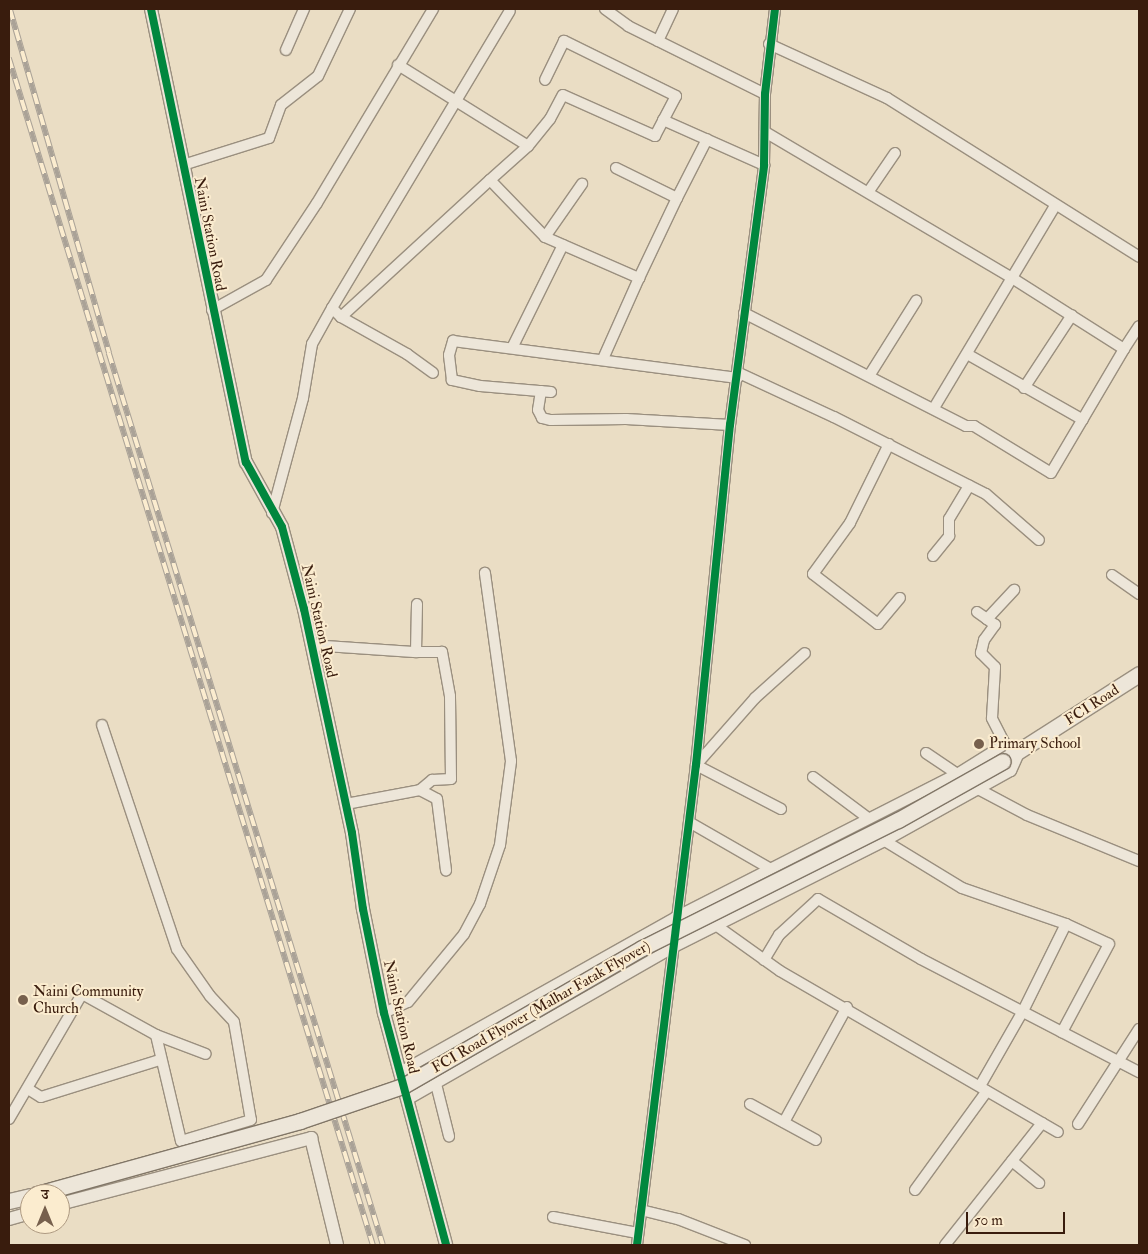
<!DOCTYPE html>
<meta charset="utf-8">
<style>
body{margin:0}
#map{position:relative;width:1148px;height:1254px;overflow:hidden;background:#eaddc4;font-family:"IM FELL Double Pica","Noto Serif Devanagari",serif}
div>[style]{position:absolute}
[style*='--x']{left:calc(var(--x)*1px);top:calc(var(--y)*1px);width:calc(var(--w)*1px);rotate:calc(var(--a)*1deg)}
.roads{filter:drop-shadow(1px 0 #9a8f7f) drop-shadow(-1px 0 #9a8f7f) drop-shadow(0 1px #9a8f7f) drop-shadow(0 -1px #9a8f7f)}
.minor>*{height:10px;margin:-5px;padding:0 5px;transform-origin:5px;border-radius:5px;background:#ede6d9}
.tertiary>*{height:12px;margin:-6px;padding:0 6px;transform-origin:6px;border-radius:6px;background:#ede6d9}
.secondary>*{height:15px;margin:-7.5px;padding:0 7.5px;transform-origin:7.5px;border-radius:7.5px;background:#ede6d9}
.rail>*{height:5.5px;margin-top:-2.75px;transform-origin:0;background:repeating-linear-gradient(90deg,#fbeccf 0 11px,#aaa297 0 22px);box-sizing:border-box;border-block:1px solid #aaa297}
.bridges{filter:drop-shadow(1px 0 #817667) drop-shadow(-1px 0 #817667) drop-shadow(0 1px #817667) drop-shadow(0 -1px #817667)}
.secondary-bridge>*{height:15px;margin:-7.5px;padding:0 7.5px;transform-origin:7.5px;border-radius:7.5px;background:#ede6d9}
.cycleway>*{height:8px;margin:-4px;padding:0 4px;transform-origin:4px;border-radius:4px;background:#00873e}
.dots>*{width:14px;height:14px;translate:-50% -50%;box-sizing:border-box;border:2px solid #fbeccf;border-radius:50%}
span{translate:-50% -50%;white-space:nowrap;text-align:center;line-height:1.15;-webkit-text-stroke:4px #fbeccf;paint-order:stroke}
.street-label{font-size:15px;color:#391c0d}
.poi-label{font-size:15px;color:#391c0d}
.left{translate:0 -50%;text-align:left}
.frame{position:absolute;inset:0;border:10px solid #391c0d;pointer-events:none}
.north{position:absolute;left:20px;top:1184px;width:50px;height:50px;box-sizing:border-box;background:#fbeccf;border:1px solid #ad9981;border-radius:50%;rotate:0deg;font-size:14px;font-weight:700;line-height:20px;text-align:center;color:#391c0d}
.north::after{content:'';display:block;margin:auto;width:18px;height:22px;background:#77604d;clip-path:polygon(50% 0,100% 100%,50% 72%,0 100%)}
.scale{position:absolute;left:966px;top:1212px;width:99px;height:22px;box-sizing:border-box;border:2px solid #391c0d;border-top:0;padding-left:6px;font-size:15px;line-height:18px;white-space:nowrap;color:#391c0d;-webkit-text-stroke:4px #fbeccf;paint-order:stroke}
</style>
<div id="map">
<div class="roads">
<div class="minor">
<div style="--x:605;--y:9;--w:29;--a:36"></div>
<div style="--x:628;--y:26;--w:153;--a:26.4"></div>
<div style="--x:658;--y:41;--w:35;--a:-65"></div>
<div style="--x:769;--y:44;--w:130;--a:24.6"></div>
<div style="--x:887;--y:98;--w:298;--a:32.2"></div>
<div style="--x:286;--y:50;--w:45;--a:-66.3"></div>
<div style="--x:398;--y:65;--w:153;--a:31.9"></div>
<div style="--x:663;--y:120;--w:111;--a:24"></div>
<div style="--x:183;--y:165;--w:90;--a:-17.4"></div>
<div style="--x:269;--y:138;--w:35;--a:-70"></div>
<div style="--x:281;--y:105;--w:47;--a:-38.1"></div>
<div style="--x:318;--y:76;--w:74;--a:-64.5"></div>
<div style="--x:616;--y:168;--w:68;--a:26.2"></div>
<div style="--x:677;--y:198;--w:66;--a:-63"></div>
<div style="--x:490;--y:180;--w:51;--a:-41.8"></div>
<div style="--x:528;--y:146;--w:35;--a:-51"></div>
<div style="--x:550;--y:119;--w:27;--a:-62"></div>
<div style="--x:563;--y:95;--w:101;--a:24"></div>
<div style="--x:655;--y:136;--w:45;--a:-62.3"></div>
<div style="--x:676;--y:96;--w:125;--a:-153.8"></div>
<div style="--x:564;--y:41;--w:43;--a:116"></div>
<div style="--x:869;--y:191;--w:46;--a:-55.6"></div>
<div style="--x:545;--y:237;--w:65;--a:-55.1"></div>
<div style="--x:639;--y:278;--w:89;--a:-64.6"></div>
<div style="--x:332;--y:308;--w:346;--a:-59.1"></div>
<div style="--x:212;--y:310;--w:62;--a:-29.1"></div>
<div style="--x:266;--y:280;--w:92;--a:-56.5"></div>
<div style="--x:317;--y:203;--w:226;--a:-59.1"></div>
<div style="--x:744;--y:313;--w:249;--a:27"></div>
<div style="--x:966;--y:426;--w:8;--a:0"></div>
<div style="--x:974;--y:426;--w:90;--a:31.4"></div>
<div style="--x:1051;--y:473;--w:144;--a:-59.5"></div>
<div style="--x:1124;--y:349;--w:133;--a:-147.6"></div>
<div style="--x:1012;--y:278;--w:287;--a:-149.4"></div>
<div style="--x:341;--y:317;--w:76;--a:29.3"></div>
<div style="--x:407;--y:354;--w:32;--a:36"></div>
<div style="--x:512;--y:348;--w:115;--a:-63.7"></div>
<div style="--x:1124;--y:349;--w:27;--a:-57"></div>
<div style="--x:967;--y:354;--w:133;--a:29.6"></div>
<div style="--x:739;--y:373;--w:105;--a:24.9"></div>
<div style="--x:834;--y:417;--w:170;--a:26.9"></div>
<div style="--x:986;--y:494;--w:70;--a:41"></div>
<div style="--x:869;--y:376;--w:89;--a:-57.9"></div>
<div style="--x:1024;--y:388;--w:87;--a:-56.7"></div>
<div style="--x:541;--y:391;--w:19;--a:99"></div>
<div style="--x:538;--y:410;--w:9;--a:63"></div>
<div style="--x:542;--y:418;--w:9;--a:13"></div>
<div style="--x:551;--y:420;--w:75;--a:-0.8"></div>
<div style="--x:626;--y:419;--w:104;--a:3.3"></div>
<div style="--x:551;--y:392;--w:71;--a:-175.2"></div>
<div style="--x:480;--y:386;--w:29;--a:-168"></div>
<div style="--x:452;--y:380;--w:25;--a:-97"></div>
<div style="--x:449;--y:355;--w:15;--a:-74"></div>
<div style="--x:453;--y:341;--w:287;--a:7.4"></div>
<div style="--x:934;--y:408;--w:235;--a:-59.1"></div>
<div style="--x:889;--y:444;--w:88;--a:116.3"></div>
<div style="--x:850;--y:523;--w:63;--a:126"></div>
<div style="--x:813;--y:574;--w:82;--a:37.6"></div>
<div style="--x:878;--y:624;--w:34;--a:-50"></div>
<div style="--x:272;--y:513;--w:119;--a:-74.9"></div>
<div style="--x:303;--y:398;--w:55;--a:-80.5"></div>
<div style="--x:312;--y:344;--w:41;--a:-60.9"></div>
<div style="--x:332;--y:308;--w:13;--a:45"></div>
<div style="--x:341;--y:317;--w:202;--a:-42.6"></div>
<div style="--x:490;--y:180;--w:79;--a:46"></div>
<div style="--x:545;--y:237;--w:103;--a:23.6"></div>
<div style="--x:639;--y:278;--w:89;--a:114"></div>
<div style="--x:933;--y:556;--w:26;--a:-51"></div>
<div style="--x:949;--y:536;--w:17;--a:-90"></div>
<div style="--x:949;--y:519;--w:39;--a:-59"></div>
<div style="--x:1112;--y:575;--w:33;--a:35"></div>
<div style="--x:977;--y:612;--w:12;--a:35"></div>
<div style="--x:312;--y:645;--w:104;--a:3.9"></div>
<div style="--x:102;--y:725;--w:236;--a:71.5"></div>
<div style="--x:177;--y:949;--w:57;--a:54.9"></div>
<div style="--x:210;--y:996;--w:35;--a:47"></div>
<div style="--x:234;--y:1022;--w:99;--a:80.2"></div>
<div style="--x:251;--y:1120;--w:73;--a:163.3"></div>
<div style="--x:181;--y:1141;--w:109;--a:-103.3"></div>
<div style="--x:926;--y:753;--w:37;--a:34"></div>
<div style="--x:813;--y:777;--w:69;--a:36.7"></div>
<div style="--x:420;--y:790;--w:19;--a:28"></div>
<div style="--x:437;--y:799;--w:72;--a:82.8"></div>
<div style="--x:980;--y:790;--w:53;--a:28"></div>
<div style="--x:1027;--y:815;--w:121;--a:22.3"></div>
<div style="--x:346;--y:804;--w:75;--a:-10.7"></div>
<div style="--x:420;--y:790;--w:16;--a:-40"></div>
<div style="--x:432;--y:780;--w:19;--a:-3"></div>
<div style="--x:451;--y:779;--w:83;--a:-90.7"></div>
<div style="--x:450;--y:696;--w:45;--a:-100.3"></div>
<div style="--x:442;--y:652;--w:26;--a:180"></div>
<div style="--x:416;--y:652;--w:48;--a:-88.8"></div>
<div style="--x:781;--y:809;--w:96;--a:-152.6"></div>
<div style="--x:696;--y:765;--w:89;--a:-48.6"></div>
<div style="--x:755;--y:698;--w:67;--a:-42"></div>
<div style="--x:689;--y:822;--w:92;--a:29.9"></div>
<div style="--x:885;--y:841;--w:90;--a:31.4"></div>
<div style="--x:962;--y:888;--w:110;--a:19.1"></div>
<div style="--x:1066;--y:924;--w:47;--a:24.9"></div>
<div style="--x:1109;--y:944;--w:100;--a:118.1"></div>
<div style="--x:717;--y:926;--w:77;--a:35.5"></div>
<div style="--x:780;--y:971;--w:321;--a:30.1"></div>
<div style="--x:764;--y:960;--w:29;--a:-59"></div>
<div style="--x:779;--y:935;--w:53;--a:-42.7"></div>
<div style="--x:818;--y:899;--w:119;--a:30.2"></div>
<div style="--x:921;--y:959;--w:246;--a:27.4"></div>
<div style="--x:384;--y:1013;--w:26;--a:-25"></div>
<div style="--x:408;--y:1002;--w:88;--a:-50.5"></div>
<div style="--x:464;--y:934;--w:34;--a:-62"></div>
<div style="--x:480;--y:904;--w:62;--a:-71.3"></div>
<div style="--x:500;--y:845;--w:85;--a:-82.5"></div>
<div style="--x:511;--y:761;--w:190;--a:-97.9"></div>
<div style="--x:400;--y:1072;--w:317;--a:-29.3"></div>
<div style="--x:676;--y:917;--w:315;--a:-27"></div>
<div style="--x:957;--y:774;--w:57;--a:-32"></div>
<div style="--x:436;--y:1084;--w:54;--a:76"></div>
<div style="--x:980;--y:1086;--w:86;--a:-60.2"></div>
<div style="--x:1023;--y:1011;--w:97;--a:-63.7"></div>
<div style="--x:28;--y:1089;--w:15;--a:32"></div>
<div style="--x:41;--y:1097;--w:125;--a:-17.3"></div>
<div style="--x:407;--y:1100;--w:305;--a:-29.8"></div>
<div style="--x:672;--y:948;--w:238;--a:-26.7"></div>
<div style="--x:885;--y:841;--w:144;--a:-29.1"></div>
<div style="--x:1011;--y:771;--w:20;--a:-66"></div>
<div style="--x:1019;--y:753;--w:17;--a:-147"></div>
<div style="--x:1005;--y:744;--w:29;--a:-117"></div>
<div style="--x:992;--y:718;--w:51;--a:-86.6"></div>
<div style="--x:995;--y:667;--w:20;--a:-135"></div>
<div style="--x:981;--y:653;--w:13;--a:-77"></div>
<div style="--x:984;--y:640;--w:19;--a:-54"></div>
<div style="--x:995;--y:625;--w:10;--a:-143"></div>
<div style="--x:987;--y:619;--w:40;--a:-47"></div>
<div style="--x:750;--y:1104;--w:75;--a:28.6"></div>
<div style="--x:9;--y:1119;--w:145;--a:-59.7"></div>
<div style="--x:82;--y:994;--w:85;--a:29"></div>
<div style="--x:156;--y:1035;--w:53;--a:20.8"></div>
<div style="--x:784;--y:1122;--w:131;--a:-61.3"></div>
<div style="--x:1078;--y:1124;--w:113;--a:-57.3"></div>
<div style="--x:1012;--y:1161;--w:35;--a:39"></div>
<div style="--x:915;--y:1190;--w:122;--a:-54"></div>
<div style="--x:641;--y:1210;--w:38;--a:14"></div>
<div style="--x:678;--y:1219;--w:72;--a:21.2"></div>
<div style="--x:553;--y:1217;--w:86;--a:10.7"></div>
<div style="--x:637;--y:1245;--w:484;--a:-83"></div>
<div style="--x:696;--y:765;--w:342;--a:-84.3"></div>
<div style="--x:730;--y:425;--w:262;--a:-82.5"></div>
<div style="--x:764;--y:165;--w:71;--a:-89.2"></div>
<div style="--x:765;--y:94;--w:86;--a:-83.3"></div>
<div style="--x:945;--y:1245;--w:156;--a:-51.5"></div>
</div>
<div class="tertiary">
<div style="--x:151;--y:9;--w:463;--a:78.2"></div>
<div style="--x:246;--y:462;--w:74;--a:61"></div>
<div style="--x:282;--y:527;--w:85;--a:75"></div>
<div style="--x:304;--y:609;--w:229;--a:77.9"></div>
<div style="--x:352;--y:833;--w:77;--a:81.8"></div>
<div style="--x:363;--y:909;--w:106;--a:78.6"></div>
<div style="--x:384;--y:1013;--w:240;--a:75"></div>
<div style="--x:60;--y:1204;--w:260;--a:-14.7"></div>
<div style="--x:311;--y:1138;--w:110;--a:76.3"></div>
<div style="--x:9;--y:1219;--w:22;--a:-16"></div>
</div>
<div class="secondary">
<div style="--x:1003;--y:761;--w:161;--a:-32.6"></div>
<div style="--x:9;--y:1201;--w:22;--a:-13"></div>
</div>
</div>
<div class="rail">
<div style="--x:10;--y:9;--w:358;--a:73.9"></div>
<div style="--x:109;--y:353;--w:933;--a:72.92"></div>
<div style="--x:9;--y:58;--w:1242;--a:72.95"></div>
</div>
<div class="bridges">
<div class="secondary-bridge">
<div style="--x:37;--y:1194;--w:273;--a:-15.5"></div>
<div style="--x:300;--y:1121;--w:109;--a:-18.8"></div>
<div style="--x:403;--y:1086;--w:276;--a:-30"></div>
<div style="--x:642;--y:948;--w:286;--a:-26.6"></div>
<div style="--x:898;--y:820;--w:120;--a:-29.3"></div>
</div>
</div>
<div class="cycleway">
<div style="--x:151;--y:9;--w:463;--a:78.2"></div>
<div style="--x:246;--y:462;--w:74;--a:61"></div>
<div style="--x:282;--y:527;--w:85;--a:75"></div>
<div style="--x:304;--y:609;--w:229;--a:77.9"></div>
<div style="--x:352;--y:833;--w:77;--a:81.8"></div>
<div style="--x:363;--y:909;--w:106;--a:78.6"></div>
<div style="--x:384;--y:1013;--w:240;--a:75"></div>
<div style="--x:637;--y:1245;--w:484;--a:-83"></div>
<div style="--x:696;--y:765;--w:342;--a:-84.3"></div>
<div style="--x:730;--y:425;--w:262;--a:-82.5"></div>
<div style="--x:764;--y:165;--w:71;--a:-89.2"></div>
<div style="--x:765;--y:94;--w:86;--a:-83.3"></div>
</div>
<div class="dots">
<div style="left:979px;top:744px;background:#77604d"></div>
<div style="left:23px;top:1000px;background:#77604d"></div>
</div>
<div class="street-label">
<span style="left:210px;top:234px;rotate:79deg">Naini Station Road</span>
<span style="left:319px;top:621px;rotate:77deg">Naini Station Road</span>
<span style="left:1092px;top:705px;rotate:-33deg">FCI Road</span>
<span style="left:541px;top:1007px;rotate:-30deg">FCI Road Flyover (Malhar Fatak Flyover)</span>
<span style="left:401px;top:1017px;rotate:77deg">Naini Station Road</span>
</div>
<div class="poi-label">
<span class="left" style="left:989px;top:744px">Primary School</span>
<span class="left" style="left:33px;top:1000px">Naini Community<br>Church</span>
</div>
<div class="frame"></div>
<div class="north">उ</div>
<div class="scale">50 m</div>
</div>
